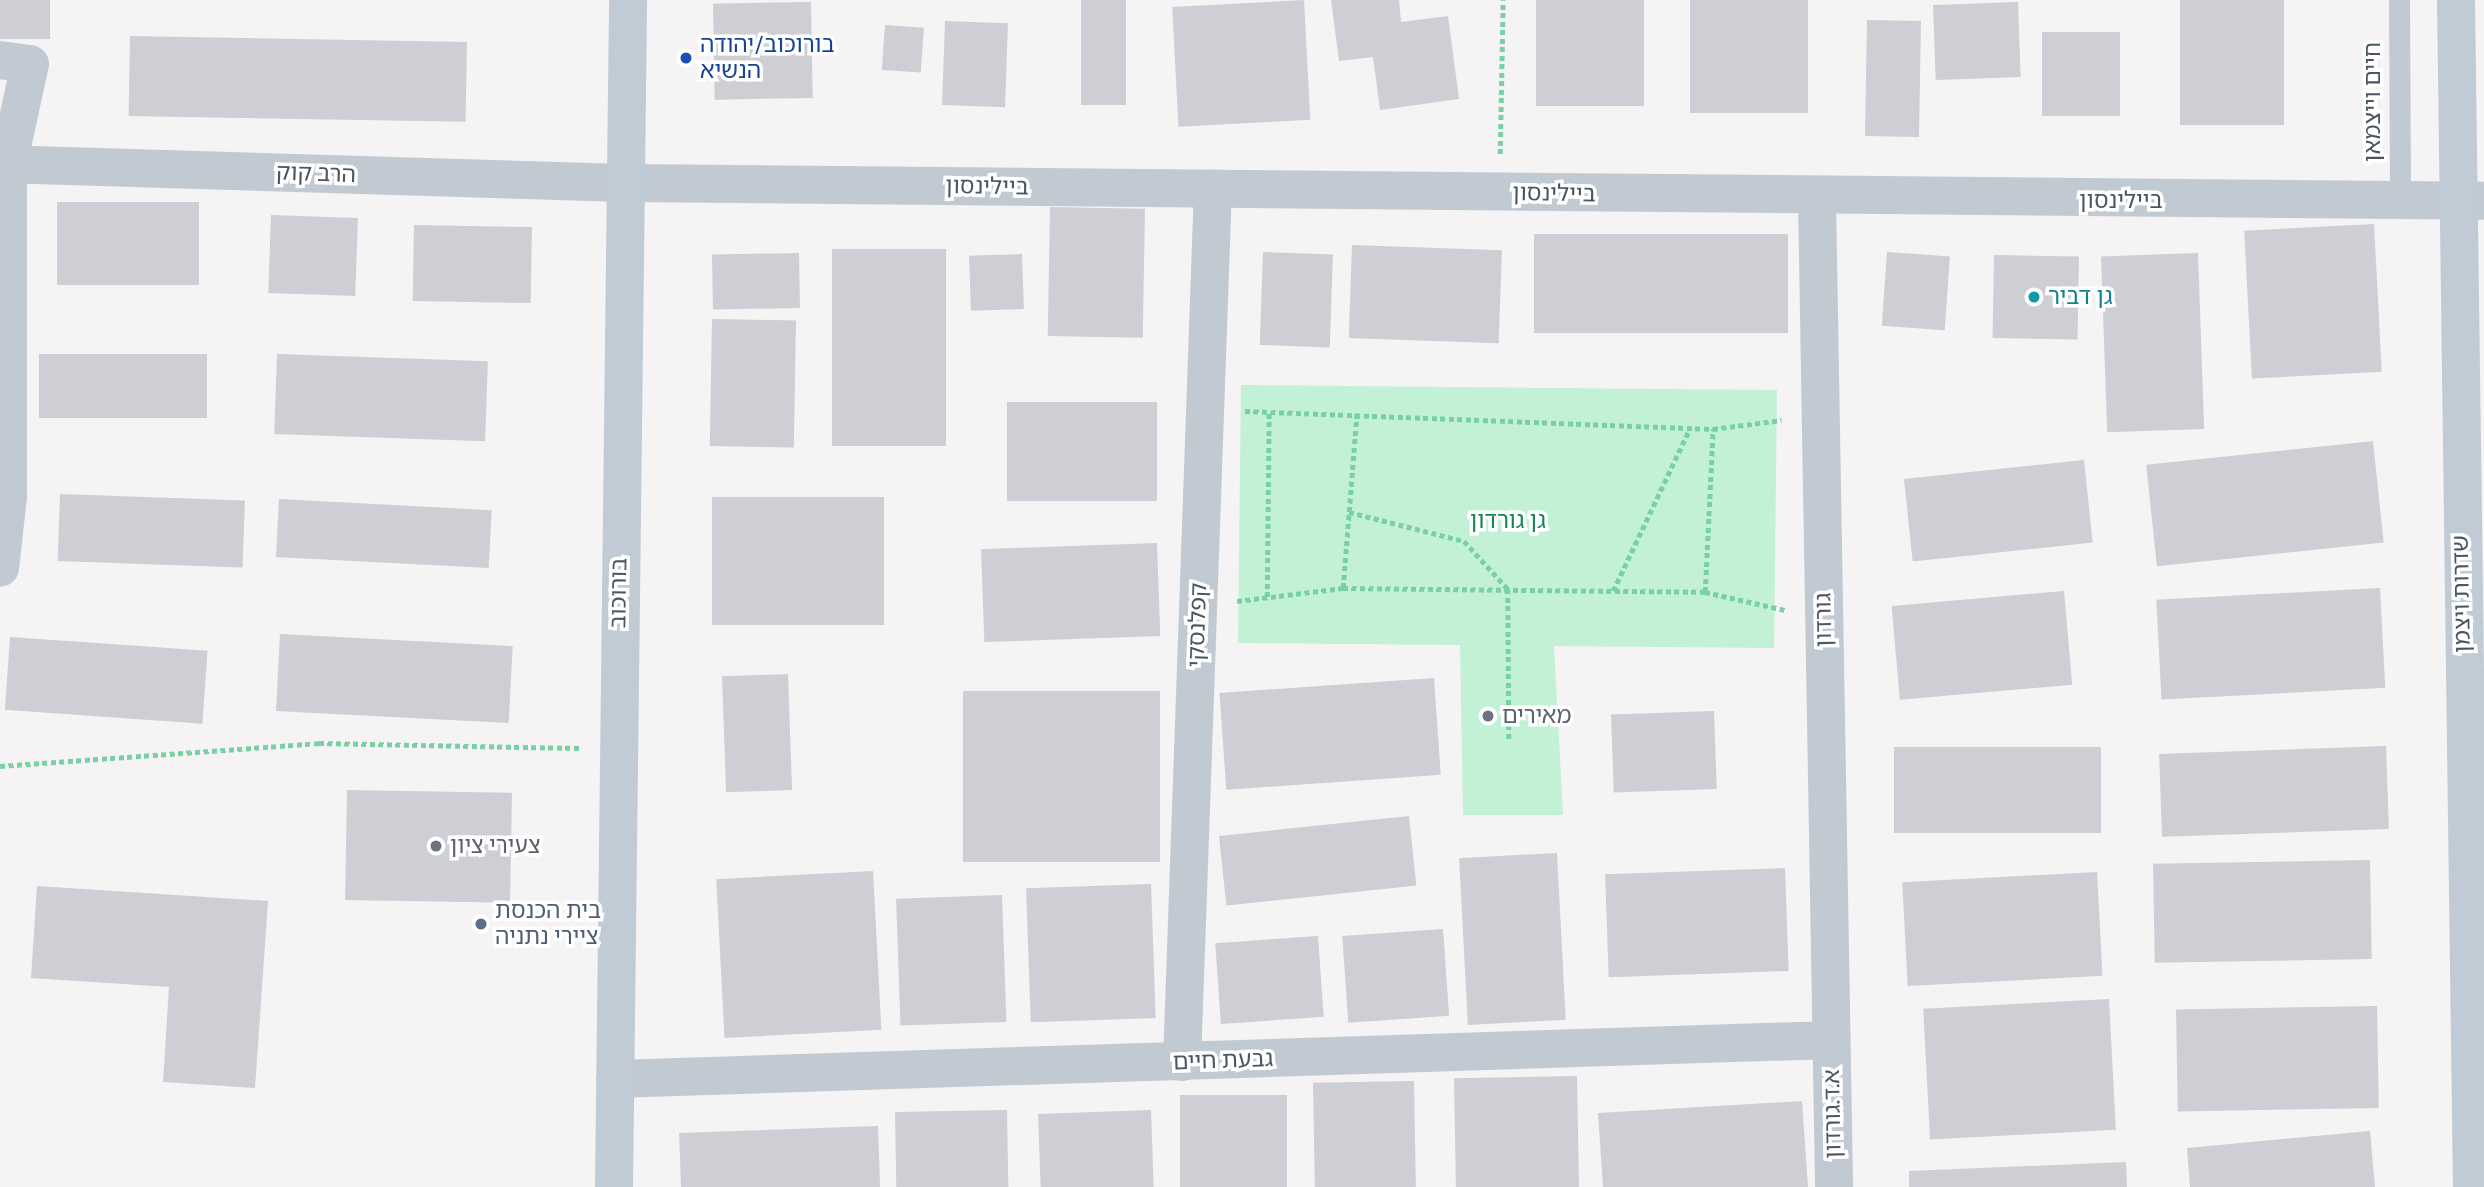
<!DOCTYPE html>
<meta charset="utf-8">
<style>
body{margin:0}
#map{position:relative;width:2484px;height:1187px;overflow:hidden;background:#f5f3f3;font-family:Karla,"Noto Sans Hebrew",sans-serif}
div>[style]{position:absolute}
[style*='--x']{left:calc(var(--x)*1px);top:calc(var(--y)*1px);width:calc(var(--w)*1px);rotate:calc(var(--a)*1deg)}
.green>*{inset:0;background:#c3f1d5}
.building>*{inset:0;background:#cdcfd5;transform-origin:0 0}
.path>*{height:4.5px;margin-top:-2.25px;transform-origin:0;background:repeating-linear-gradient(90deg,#7ad0a6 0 5px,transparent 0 8.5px)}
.lane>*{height:21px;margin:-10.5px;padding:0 10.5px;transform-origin:10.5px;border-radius:10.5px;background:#c1cad2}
.street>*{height:38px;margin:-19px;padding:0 19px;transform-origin:19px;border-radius:19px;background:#c1cad2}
.secondary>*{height:38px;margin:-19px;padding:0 19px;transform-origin:19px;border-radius:19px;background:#c1cbd6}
.dots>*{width:19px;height:19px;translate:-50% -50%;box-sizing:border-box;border:4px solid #fff;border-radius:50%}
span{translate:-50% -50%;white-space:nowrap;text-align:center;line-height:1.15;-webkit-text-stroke:7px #fff;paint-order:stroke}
.transit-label{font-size:23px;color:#164399}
.left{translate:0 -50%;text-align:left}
.street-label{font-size:23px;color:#4a5661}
.culture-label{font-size:23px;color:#0d838f}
.park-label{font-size:23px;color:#17864f}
.worship-label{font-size:23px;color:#5b616d}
.service-label{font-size:23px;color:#4e5e75}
</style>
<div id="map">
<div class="green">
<div style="clip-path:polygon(1241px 385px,1777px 390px,1774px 648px,1554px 646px,1563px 815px,1463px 815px,1460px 645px,1238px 643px)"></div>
</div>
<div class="building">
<div style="left:0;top:0;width:50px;height:39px"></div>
<div style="left:1081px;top:0;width:45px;height:105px"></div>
<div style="left:1304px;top:0;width:120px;height:132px;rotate:87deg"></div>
<div style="clip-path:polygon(1331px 0,1399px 0,1401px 22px,1448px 16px,1459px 99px,1380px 110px,1373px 57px,1339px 61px)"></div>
<div style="left:1536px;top:0;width:108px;height:106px"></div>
<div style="left:1690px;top:0;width:118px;height:113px"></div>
<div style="left:2180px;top:0;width:104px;height:125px"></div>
<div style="left:811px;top:2px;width:96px;height:98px;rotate:89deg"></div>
<div style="left:2018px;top:2px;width:75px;height:85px;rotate:88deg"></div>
<div style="left:1867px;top:20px;width:54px;height:116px;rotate:1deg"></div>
<div style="left:945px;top:21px;width:63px;height:84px;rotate:2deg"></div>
<div style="left:885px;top:25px;width:39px;height:45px;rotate:4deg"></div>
<div style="left:2120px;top:32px;width:84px;height:78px;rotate:90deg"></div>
<div style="left:130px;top:36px;width:337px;height:80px;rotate:1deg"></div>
<div style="left:57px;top:202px;width:142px;height:83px"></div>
<div style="left:1050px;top:207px;width:95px;height:129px;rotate:1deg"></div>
<div style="left:271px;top:215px;width:87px;height:78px;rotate:2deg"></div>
<div style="left:2374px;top:224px;width:148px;height:130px;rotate:87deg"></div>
<div style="left:414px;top:225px;width:118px;height:76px;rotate:1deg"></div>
<div style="left:1534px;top:234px;width:254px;height:99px"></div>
<div style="left:1352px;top:245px;width:150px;height:93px;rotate:2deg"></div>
<div style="left:946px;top:249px;width:197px;height:114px;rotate:90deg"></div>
<div style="left:1263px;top:252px;width:70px;height:93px;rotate:2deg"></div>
<div style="left:1887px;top:252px;width:63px;height:74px;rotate:4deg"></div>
<div style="left:799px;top:253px;width:55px;height:87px;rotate:89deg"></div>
<div style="left:2198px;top:253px;width:176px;height:97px;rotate:88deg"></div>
<div style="left:1022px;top:254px;width:55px;height:53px;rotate:88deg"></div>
<div style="left:1994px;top:255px;width:85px;height:83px;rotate:1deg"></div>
<div style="left:712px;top:319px;width:84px;height:127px;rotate:1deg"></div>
<div style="left:207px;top:354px;width:64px;height:168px;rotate:90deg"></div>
<div style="left:277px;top:354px;width:211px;height:80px;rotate:2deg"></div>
<div style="left:1007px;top:402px;width:150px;height:99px"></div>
<div style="left:2373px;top:441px;width:102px;height:228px;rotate:84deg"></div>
<div style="left:2084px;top:460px;width:83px;height:181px;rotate:84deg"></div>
<div style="left:60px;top:494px;width:185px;height:67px;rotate:2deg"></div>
<div style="left:884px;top:497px;width:128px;height:172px;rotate:90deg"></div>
<div style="left:279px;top:499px;width:213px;height:58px;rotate:3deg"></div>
<div style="left:1157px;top:543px;width:93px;height:176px;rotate:88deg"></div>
<div style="left:2380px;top:588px;width:100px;height:224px;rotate:87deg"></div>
<div style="left:2064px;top:591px;width:94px;height:173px;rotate:85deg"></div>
<div style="left:280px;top:634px;width:233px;height:77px;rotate:3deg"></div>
<div style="left:10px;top:637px;width:198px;height:73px;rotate:4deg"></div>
<div style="left:788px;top:674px;width:116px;height:66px;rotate:88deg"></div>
<div style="left:1434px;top:678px;width:97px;height:215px;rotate:86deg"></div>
<div style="left:963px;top:691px;width:197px;height:171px"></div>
<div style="left:1714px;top:711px;width:78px;height:103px;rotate:88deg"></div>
<div style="left:2386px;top:746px;width:83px;height:227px;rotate:88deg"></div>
<div style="left:1894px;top:747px;width:207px;height:86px"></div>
<div style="left:347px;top:790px;width:165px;height:110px;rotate:1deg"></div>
<div style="left:1409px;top:816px;width:70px;height:191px;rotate:84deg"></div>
<div style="left:1557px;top:853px;width:167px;height:98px;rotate:87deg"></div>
<div style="left:2370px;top:860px;width:99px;height:217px;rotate:89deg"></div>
<div style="left:1785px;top:868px;width:103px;height:180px;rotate:88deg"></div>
<div style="left:873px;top:871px;width:159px;height:157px;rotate:87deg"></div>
<div style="left:2097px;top:872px;width:104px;height:195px;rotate:87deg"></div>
<div style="left:1151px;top:884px;width:134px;height:125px;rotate:88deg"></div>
<div style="clip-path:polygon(37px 886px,268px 901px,255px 1088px,163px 1082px,169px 987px,31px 978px)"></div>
<div style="left:1002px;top:895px;width:127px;height:106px;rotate:88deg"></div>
<div style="left:1443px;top:929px;width:87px;height:101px;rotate:86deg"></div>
<div style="left:1318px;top:936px;width:81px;height:103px;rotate:86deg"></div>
<div style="left:2109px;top:999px;width:131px;height:186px;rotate:87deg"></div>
<div style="left:2377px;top:1006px;width:102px;height:201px;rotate:89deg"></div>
<div style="left:1577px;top:1076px;width:111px;height:123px;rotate:89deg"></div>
<div style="left:1414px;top:1081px;width:106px;height:101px;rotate:89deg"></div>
<div style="left:1287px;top:1095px;width:92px;height:107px;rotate:90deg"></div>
<div style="clip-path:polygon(1802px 1101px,1808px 1187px,1603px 1187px,1598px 1113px)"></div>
<div style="left:1007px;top:1110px;width:77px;height:112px;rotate:89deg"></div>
<div style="left:1151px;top:1110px;width:77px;height:113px;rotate:88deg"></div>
<div style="left:878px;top:1126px;width:61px;height:199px;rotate:88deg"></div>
<div style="clip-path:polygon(2370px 1131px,2375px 1187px,2190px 1187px,2187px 1148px)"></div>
<div style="clip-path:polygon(2126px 1162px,2127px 1187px,1909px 1187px,1909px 1171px)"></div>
</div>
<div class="path">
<div style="--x:1500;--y:154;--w:154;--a:-88.9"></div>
<div style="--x:1245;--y:411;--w:468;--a:2.2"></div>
<div style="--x:1713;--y:429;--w:69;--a:-7.5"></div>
<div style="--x:1349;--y:512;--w:119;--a:14.2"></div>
<div style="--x:1464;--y:541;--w:65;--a:47.5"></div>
<div style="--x:1508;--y:589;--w:151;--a:89.6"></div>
<div style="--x:1343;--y:588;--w:177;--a:-85.5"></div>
<div style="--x:1613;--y:591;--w:180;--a:-64.7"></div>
<div style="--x:1705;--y:592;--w:163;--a:-87.2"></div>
<div style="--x:1267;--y:597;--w:187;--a:-89.4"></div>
<div style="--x:1237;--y:601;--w:107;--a:-7"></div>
<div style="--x:1343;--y:588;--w:362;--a:0.6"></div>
<div style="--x:1705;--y:592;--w:82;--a:12.7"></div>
<div style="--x:0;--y:766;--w:320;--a:-4.1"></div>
<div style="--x:319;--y:743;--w:260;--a:1.1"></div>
</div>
<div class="lane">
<div style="--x:2399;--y:0;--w:203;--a:89.7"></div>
</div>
<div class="street">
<div style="--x:0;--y:60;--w:30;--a:8"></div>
<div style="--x:30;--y:64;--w:103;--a:102.3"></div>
<div style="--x:8;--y:165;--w:331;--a:90"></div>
<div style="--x:8;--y:496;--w:72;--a:96.3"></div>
<div style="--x:0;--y:164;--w:623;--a:1.75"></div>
<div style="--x:623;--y:183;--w:1861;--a:0.55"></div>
<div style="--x:1817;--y:199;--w:988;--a:89.01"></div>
<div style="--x:1182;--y:1062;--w:874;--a:-87.97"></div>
<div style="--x:615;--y:1079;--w:1217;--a:-1.84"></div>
</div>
<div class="secondary">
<div style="--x:2456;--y:0;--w:1187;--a:89.23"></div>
<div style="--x:614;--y:1187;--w:1187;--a:-89.32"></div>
</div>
<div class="dots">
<div style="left:686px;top:58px;background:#1a4fb4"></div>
<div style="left:2034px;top:297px;background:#0f9aa8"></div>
<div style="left:1488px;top:716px;background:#6b7280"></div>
<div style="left:436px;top:846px;background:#6b7280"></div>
<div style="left:481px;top:924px;background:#5c6f8a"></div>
</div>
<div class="transit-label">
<span class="left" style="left:700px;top:58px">בורוכוב/יהודה<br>הנשיא</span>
</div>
<div class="street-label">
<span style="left:2373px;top:102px;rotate:-90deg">חיים וייצמאן</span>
<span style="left:316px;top:174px;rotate:2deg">הרב קוק</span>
<span style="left:987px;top:187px;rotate:1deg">ביילינסון</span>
<span style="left:1554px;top:194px;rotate:1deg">ביילינסון</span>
<span style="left:2121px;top:201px">ביילינסון</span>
<span style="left:619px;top:593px;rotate:-89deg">בורוכוב</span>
<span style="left:2462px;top:594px;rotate:-91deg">שדרות ויצמן</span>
<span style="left:1824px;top:620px;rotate:-91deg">גורדון</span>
<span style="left:1198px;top:625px;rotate:-88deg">קפלנסקי</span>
<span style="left:1223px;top:1061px;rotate:-2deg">גבעת חיים</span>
<span style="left:1833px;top:1114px;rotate:-91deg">א.ד.גורדון</span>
</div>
<div class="culture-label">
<span class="left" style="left:2048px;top:297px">גן דביר</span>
</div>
<div class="park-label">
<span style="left:1508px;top:521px">גן גורדון</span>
</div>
<div class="worship-label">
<span class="left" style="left:1502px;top:716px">מאירים</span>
<span class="left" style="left:450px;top:846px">צעירי ציון</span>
</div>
<div class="service-label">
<span class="left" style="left:495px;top:924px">בית הכנסת<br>ציירי נתניה</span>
</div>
</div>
